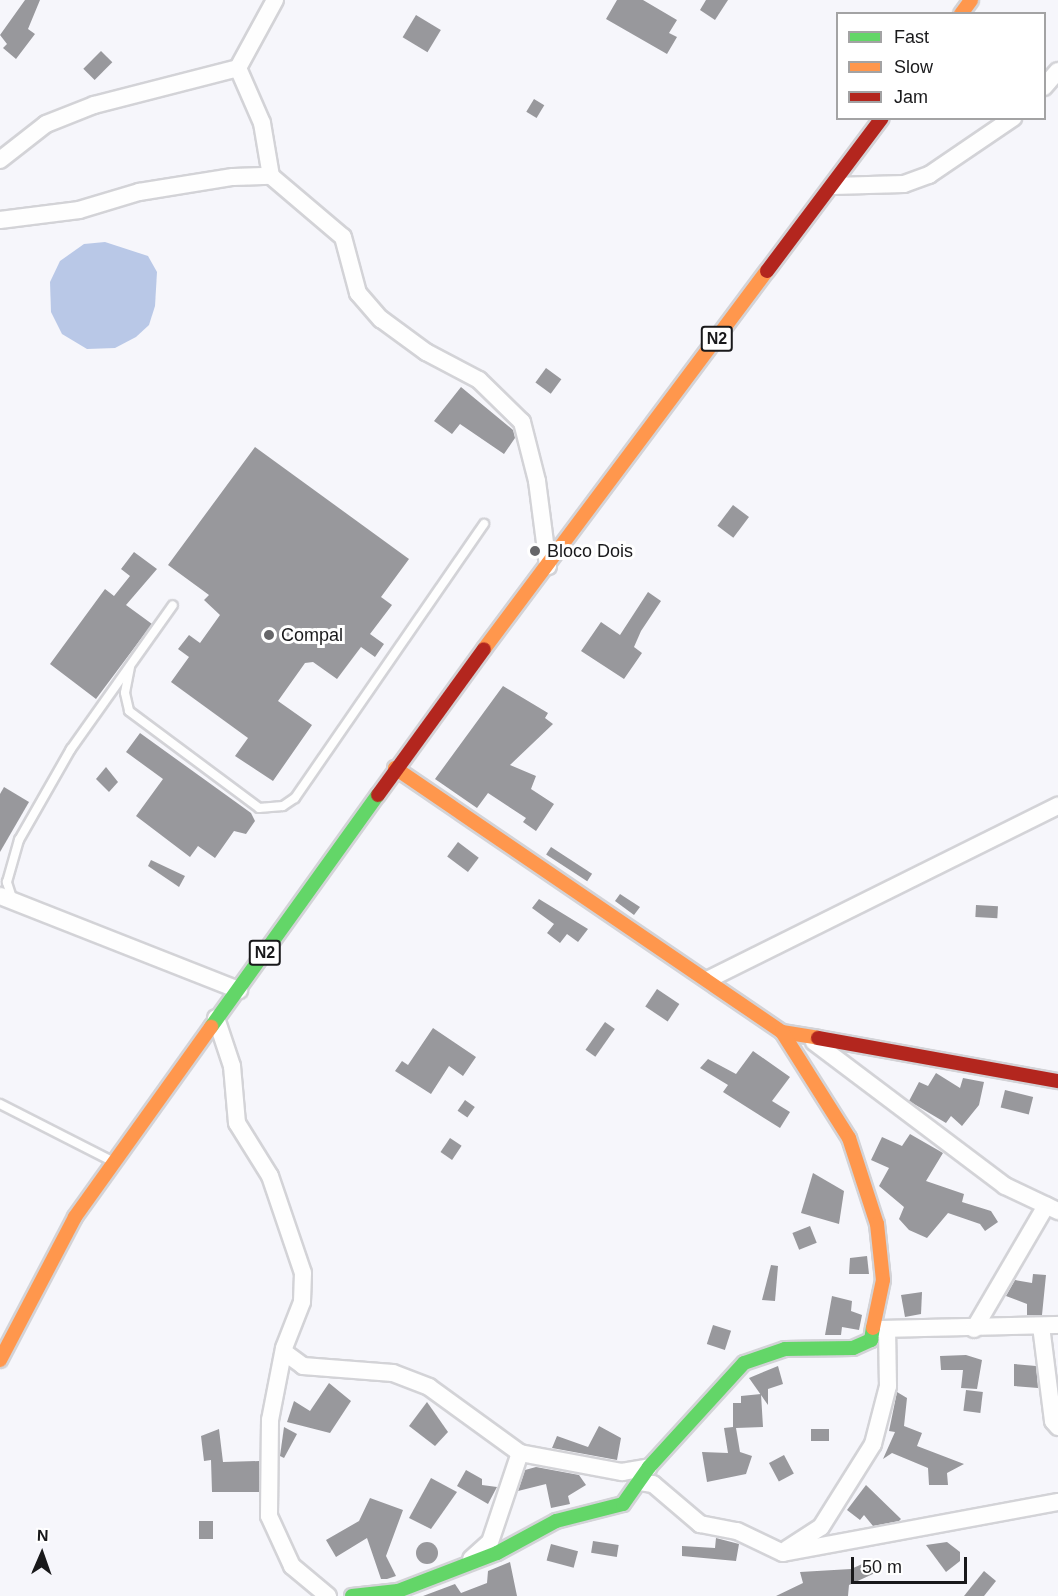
<!DOCTYPE html>
<style>
body{margin:0}
#map{position:relative;width:1058px;height:1596px;overflow:hidden;background:#f6f6fb;font-family:Helvetica,sans-serif}
div>[style]{position:absolute}
[style*='--x']{left:calc(var(--x)*1px);top:calc(var(--y)*1px);width:calc(var(--w)*1px);rotate:calc(var(--a)*1deg)}
.water>*{inset:0;background:#b9c8e7}
.building>*{inset:0;background:#98989c;transform-origin:0 0}
.round{border-radius:50%}
.roads{filter:drop-shadow(2px 0 #d3d3d7) drop-shadow(-2px 0 #d3d3d7) drop-shadow(0 2px #d3d3d7) drop-shadow(0 -2px #d3d3d7)}
.lane>*{height:8px;margin:-4px;padding:0 4px;transform-origin:4px;border-radius:4px;background:#fefefe}
.street>*{height:16px;margin:-8px;padding:0 8px;transform-origin:8px;border-radius:8px;background:#fefefe}
.fast>*{height:14px;margin:-7px;padding:0 7px;transform-origin:7px;border-radius:7px;background:#63d668}
.slow>*{height:14px;margin:-7px;padding:0 7px;transform-origin:7px;border-radius:7px;background:#ff974d}
.jam>*{height:14px;margin:-7px;padding:0 7px;transform-origin:7px;border-radius:7px;background:#b3261e}
.dots>*{width:16px;height:16px;translate:-50% -50%;box-sizing:border-box;border:3px solid #fff;border-radius:50%}
span{translate:-50% -50%;white-space:nowrap;text-align:center;line-height:1.15;-webkit-text-stroke:6px #fff;paint-order:stroke}
.shield-label span{padding:2px 4px;background:#fff;border:2px solid;border-radius:4px;-webkit-text-stroke-width:0}
.shield-label{font-size:16px;color:#19191b;font-weight:700}
.poi-label{font-size:18px;color:#19191b}
.left{translate:0 -50%;text-align:left}
.legend{position:absolute;left:836px;top:12px;width:210px;height:108px;box-sizing:border-box;background:#fff;border:2px solid #a3a3a4;margin:0;padding:8px 10px;list-style:none;font-size:18px;color:#19191b}
.legend li{display:flex;align-items:center;gap:12px;height:30px}
.legend b{width:30px;border:2px solid #a3a3a4}
.north{position:absolute;left:12px;top:1524px;width:60px;height:60px;-webkit-text-stroke:4px #fff;paint-order:stroke;rotate:2deg;font-size:16px;font-weight:700;line-height:24px;text-align:center;color:#19191b}
.north::after{content:'';display:block;margin:auto;width:21px;height:27px;background:#19191b;clip-path:polygon(50% 0,100% 100%,50% 72%,0 100%)}
.scale{position:absolute;left:851px;top:1557px;width:116px;height:27px;box-sizing:border-box;border:3px solid #19191b;border-top:0;padding-left:8px;font-size:18px;line-height:21px;white-space:nowrap;color:#19191b;-webkit-text-stroke:4px #fff;paint-order:stroke}
</style>
<div id="map">
<div class="water">
<div style="clip-path:polygon(105px 242px,148px 256px,157px 272px,155px 306px,149px 325px,136px 337px,115px 348px,87px 349px,62px 334px,51px 312px,50px 282px,60px 261px,84px 244px)"></div>
</div>
<div class="building">
<div style="clip-path:polygon(25px 0,40px 0,28px 29px,35px 34px,16px 59px,3px 48px,7px 44px,0 35px)"></div>
<div style="clip-path:polygon(617px 0,643px 0,677px 20px,669px 33px,677px 37px,667px 54px,606px 19px)"></div>
<div style="clip-path:polygon(706px 0,728px 0,715px 20px,700px 10px)"></div>
<div style="left:416px;top:15px;width:29px;height:26px;rotate:31deg"></div>
<div style="left:101px;top:51px;width:16px;height:25px;rotate:45deg"></div>
<div style="left:534px;top:99px;width:12px;height:15px;rotate:31deg"></div>
<div style="left:546px;top:368px;width:19px;height:18px;rotate:36deg"></div>
<div style="clip-path:polygon(461px 387px,513px 430px,515px 438px,504px 454px,460px 424px,452px 434px,434px 421px)"></div>
<div style="clip-path:polygon(255px 447px,409px 559px,381px 597px,392px 605px,370px 634px,384px 644px,375px 657px,361px 647px,337px 679px,313px 662px,305px 663px,278px 701px,312px 725px,273px 781px,235px 756px,248px 738px,171px 682px,189px 657px,178px 649px,189px 635px,200px 643px,220px 615px,204px 600px,209px 595px,168px 565px)"></div>
<div style="left:733px;top:505px;width:20px;height:26px;rotate:37deg"></div>
<div style="clip-path:polygon(134px 552px,157px 569px,126px 605px,152px 624px,96px 699px,50px 664px,105px 589px,114px 596px,130px 576px,121px 569px)"></div>
<div style="clip-path:polygon(648px 592px,661px 601px,641px 631px,634px 647px,642px 653px,624px 679px,581px 651px,601px 622px,620px 635px)"></div>
<div style="clip-path:polygon(503px 686px,548px 713px,545px 718px,553px 724px,510px 765px,536px 776px,531px 789px,554px 804px,536px 831px,523px 822px,526px 818px,488px 793px,477px 808px,435px 779px)"></div>
<div style="clip-path:polygon(140px 733px,251px 813px,255px 821px,246px 834px,234px 831px,215px 858px,198px 846px,190px 857px,136px 816px,163px 779px,126px 752px)"></div>
<div style="clip-path:polygon(106px 767px,118px 782px,109px 792px,96px 779px)"></div>
<div style="clip-path:polygon(4px 787px,29px 802px,0 852px,0 794px)"></div>
<div style="left:458px;top:842px;width:26px;height:18px;rotate:37deg"></div>
<div style="left:551px;top:847px;width:49px;height:9px;rotate:33deg"></div>
<div style="clip-path:polygon(151px 860px,185px 876px,179px 887px,148px 866px)"></div>
<div style="clip-path:polygon(620px 894px,640px 907px,634px 915px,615px 901px)"></div>
<div style="clip-path:polygon(539px 899px,588px 929px,578px 942px,567px 934px,560px 943px,547px 933px,554px 924px,532px 908px)"></div>
<div style="left:976px;top:905px;width:22px;height:12px;rotate:3deg"></div>
<div style="left:657px;top:989px;width:27px;height:21px;rotate:34deg"></div>
<div style="left:605px;top:1022px;width:12px;height:34px;rotate:35deg"></div>
<div style="clip-path:polygon(433px 1028px,476px 1057px,463px 1076px,449px 1066px,431px 1094px,395px 1071px,402px 1061px,408px 1065px)"></div>
<div style="clip-path:polygon(753px 1051px,790px 1077px,772px 1101px,790px 1112px,780px 1128px,723px 1092px,728px 1085px,700px 1068px,708px 1059px,736px 1074px)"></div>
<div style="clip-path:polygon(936px 1073px,960px 1088px,963px 1078px,984px 1082px,979px 1105px,962px 1126px,951px 1116px,946px 1123px,909px 1101px,919px 1082px,928px 1086px)"></div>
<div style="left:1005px;top:1090px;width:29px;height:18px;rotate:14deg"></div>
<div style="left:465px;top:1100px;width:12px;height:13px;rotate:35deg"></div>
<div style="clip-path:polygon(910px 1134px,943px 1153px,926px 1181px,964px 1194px,962px 1202px,991px 1211px,998px 1222px,985px 1231px,980px 1224px,948px 1213px,927px 1238px,909px 1230px,899px 1219px,904px 1207px,879px 1186px,889px 1168px,871px 1160px,882px 1137px,902px 1146px)"></div>
<div style="left:450px;top:1138px;width:14px;height:17px;rotate:34deg"></div>
<div style="clip-path:polygon(813px 1173px,844px 1191px,839px 1224px,801px 1213px)"></div>
<div style="left:810px;top:1226px;width:18px;height:19px;rotate:68deg"></div>
<div style="clip-path:polygon(867px 1256px,869px 1274px,849px 1274px,850px 1258px)"></div>
<div style="clip-path:polygon(771px 1265px,778px 1266px,775px 1301px,762px 1300px)"></div>
<div style="clip-path:polygon(1033px 1274px,1046px 1275px,1042px 1315px,1027px 1315px,1027px 1304px,1006px 1296px,1015px 1280px,1032px 1283px)"></div>
<div style="clip-path:polygon(922px 1292px,921px 1314px,905px 1317px,901px 1295px)"></div>
<div style="clip-path:polygon(832px 1296px,852px 1301px,851px 1311px,862px 1315px,859px 1330px,842px 1327px,841px 1335px,825px 1335px)"></div>
<div style="left:713px;top:1325px;width:19px;height:20px;rotate:18deg"></div>
<div style="clip-path:polygon(966px 1355px,982px 1360px,977px 1389px,961px 1388px,963px 1370px,941px 1370px,940px 1356px)"></div>
<div style="clip-path:polygon(1014px 1364px,1036px 1366px,1038px 1388px,1014px 1386px)"></div>
<div style="clip-path:polygon(778px 1366px,783px 1384px,768px 1389px,768px 1405px,749px 1378px)"></div>
<div style="clip-path:polygon(329px 1383px,351px 1401px,330px 1433px,287px 1422px,294px 1401px,310px 1411px)"></div>
<div style="left:966px;top:1390px;width:17px;height:21px;rotate:7deg"></div>
<div style="clip-path:polygon(897px 1392px,907px 1398px,904px 1426px,922px 1433px,917px 1446px,964px 1464px,947px 1473px,948px 1485px,929px 1485px,928px 1468px,892px 1453px,883px 1459px,895px 1432px,889px 1431px)"></div>
<div style="clip-path:polygon(761px 1394px,763px 1427px,736px 1428px,740px 1452px,752px 1456px,746px 1474px,707px 1482px,702px 1452px,728px 1453px,724px 1428px,733px 1427px,733px 1403px,741px 1403px,741px 1396px)"></div>
<div style="clip-path:polygon(427px 1402px,448px 1432px,435px 1446px,409px 1426px)"></div>
<div style="clip-path:polygon(599px 1426px,621px 1438px,617px 1460px,552px 1448px,557px 1436px,588px 1447px)"></div>
<div style="clip-path:polygon(284px 1427px,297px 1434px,284px 1458px,280px 1456px)"></div>
<div style="clip-path:polygon(219px 1429px,223px 1462px,259px 1461px,259px 1492px,212px 1492px,211px 1460px,204px 1461px,201px 1436px)"></div>
<div style="left:811px;top:1429px;width:18px;height:12px"></div>
<div style="left:784px;top:1455px;width:21px;height:17px;rotate:62deg"></div>
<div style="clip-path:polygon(536px 1467px,579px 1475px,586px 1485px,568px 1496px,570px 1504px,551px 1508px,546px 1484px,518px 1491px,525px 1470px)"></div>
<div style="clip-path:polygon(466px 1470px,482px 1479px,482px 1485px,497px 1487px,488px 1504px,457px 1486px)"></div>
<div style="clip-path:polygon(431px 1478px,457px 1492px,431px 1529px,409px 1518px)"></div>
<div style="clip-path:polygon(866px 1485px,901px 1519px,899px 1521px,873px 1526px,864px 1515px,860px 1520px,847px 1510px)"></div>
<div style="clip-path:polygon(370px 1498px,403px 1510px,386px 1556px,396px 1576px,387px 1579px,381px 1579px,367px 1538px,336px 1557px,326px 1540px,359px 1521px)"></div>
<div style="left:199px;top:1521px;width:14px;height:18px"></div>
<div style="clip-path:polygon(716px 1538px,739px 1544px,736px 1561px,682px 1556px,682px 1546px,715px 1548px)"></div>
<div style="left:593px;top:1541px;width:26px;height:12px;rotate:9deg"></div>
<div style="clip-path:polygon(947px 1542px,960px 1552px,960px 1561px,946px 1572px,926px 1545px)"></div>
<div class="round" style="left:416px;top:1542px;width:22px;height:22px"></div>
<div style="left:551px;top:1544px;width:28px;height:17px;rotate:15deg"></div>
<div style="clip-path:polygon(869px 1561px,875px 1573px,849px 1585px,848px 1596px,776px 1596px,803px 1583px,800px 1572px,851px 1569px)"></div>
<div style="clip-path:polygon(510px 1562px,517px 1596px,423px 1596px,455px 1584px,461px 1593px,487px 1583px,488px 1571px)"></div>
<div style="clip-path:polygon(984px 1571px,996px 1581px,984px 1596px,964px 1596px)"></div>
</div>
<div class="roads">
<div class="lane">
<div style="--x:130;--y:667;--w:26;--a:101"></div>
<div style="--x:125;--y:693;--w:18;--a:77"></div>
<div style="--x:129;--y:711;--w:162;--a:36.7"></div>
<div style="--x:259;--y:808;--w:24;--a:-5"></div>
<div style="--x:283;--y:806;--w:14;--a:-34"></div>
<div style="--x:295;--y:798;--w:333;--a:-55.4"></div>
<div style="--x:13;--y:901;--w:20;--a:-108"></div>
<div style="--x:7;--y:882;--w:44;--a:-74.1"></div>
<div style="--x:19;--y:840;--w:105;--a:-60.3"></div>
<div style="--x:71;--y:749;--w:176;--a:-54.7"></div>
<div style="--x:0;--y:1104;--w:123;--a:27"></div>
</div>
<div class="street">
<div style="--x:275;--y:0;--w:77;--a:118.6"></div>
<div style="--x:238;--y:68;--w:60;--a:66.4"></div>
<div style="--x:262;--y:123;--w:54;--a:80.4"></div>
<div style="--x:271;--y:176;--w:94;--a:40.3"></div>
<div style="--x:343;--y:237;--w:58;--a:75"></div>
<div style="--x:358;--y:293;--w:35;--a:49"></div>
<div style="--x:381;--y:319;--w:56;--a:36.3"></div>
<div style="--x:426;--y:352;--w:60;--a:27.8"></div>
<div style="--x:479;--y:380;--w:60;--a:44.3"></div>
<div style="--x:522;--y:422;--w:61;--a:75.7"></div>
<div style="--x:537;--y:481;--w:86;--a:82.6"></div>
<div style="--x:1044;--y:87;--w:21;--a:-49"></div>
<div style="--x:0;--y:160;--w:58;--a:-38"></div>
<div style="--x:46;--y:124;--w:52;--a:-21.6"></div>
<div style="--x:94;--y:105;--w:149;--a:-14.4"></div>
<div style="--x:833;--y:186;--w:71;--a:-1.6"></div>
<div style="--x:904;--y:184;--w:27;--a:-20"></div>
<div style="--x:929;--y:175;--w:102;--a:-34.2"></div>
<div style="--x:0;--y:220;--w:80;--a:-7.2"></div>
<div style="--x:79;--y:210;--w:63;--a:-16.7"></div>
<div style="--x:139;--y:192;--w:95;--a:-9.1"></div>
<div style="--x:233;--y:177;--w:38;--a:-2"></div>
<div style="--x:0;--y:896;--w:257;--a:21.5"></div>
<div style="--x:709;--y:979;--w:390;--a:-26.4"></div>
<div style="--x:216;--y:1018;--w:51;--a:71.6"></div>
<div style="--x:232;--y:1066;--w:57;--a:85"></div>
<div style="--x:237;--y:1123;--w:62;--a:58.1"></div>
<div style="--x:270;--y:1176;--w:102;--a:71.2"></div>
<div style="--x:303;--y:1273;--w:29;--a:92"></div>
<div style="--x:302;--y:1302;--w:49;--a:111.4"></div>
<div style="--x:284;--y:1348;--w:73;--a:101"></div>
<div style="--x:270;--y:1420;--w:96;--a:90.6"></div>
<div style="--x:269;--y:1516;--w:55;--a:65.3"></div>
<div style="--x:292;--y:1566;--w:47;--a:39.8"></div>
<div style="--x:814;--y:1042;--w:239;--a:37"></div>
<div style="--x:1005;--y:1186;--w:59;--a:25.3"></div>
<div style="--x:1041;--y:1326;--w:96;--a:82.8"></div>
<div style="--x:1053;--y:1421;--w:8;--a:50"></div>
<div style="--x:877;--y:1329;--w:181;--a:-1.3"></div>
<div style="--x:974;--y:1329;--w:143;--a:-59.7"></div>
<div style="--x:284;--y:1352;--w:24;--a:36"></div>
<div style="--x:303;--y:1366;--w:90;--a:4.4"></div>
<div style="--x:393;--y:1373;--w:39;--a:21"></div>
<div style="--x:429;--y:1387;--w:112;--a:36"></div>
<div style="--x:520;--y:1453;--w:104;--a:10.6"></div>
<div style="--x:622;--y:1472;--w:27;--a:-10"></div>
<div style="--x:640;--y:1482;--w:13;--a:9"></div>
<div style="--x:653;--y:1484;--w:62;--a:40.4"></div>
<div style="--x:700;--y:1524;--w:38;--a:11"></div>
<div style="--x:737;--y:1531;--w:51;--a:25.6"></div>
<div style="--x:783;--y:1553;--w:280;--a:-10.5"></div>
<div style="--x:787;--y:1549;--w:40;--a:-32.9"></div>
<div style="--x:821;--y:1527;--w:98;--a:-57.9"></div>
<div style="--x:873;--y:1444;--w:60;--a:-75.5"></div>
<div style="--x:888;--y:1386;--w:55;--a:-91"></div>
<div style="--x:471;--y:1559;--w:25;--a:-42"></div>
<div style="--x:490;--y:1542;--w:94;--a:-71.4"></div>
</div>
<div class="fast">
<div style="--x:211;--y:1027;--w:286;--a:-54.3"></div>
<div style="--x:352;--y:1596;--w:46;--a:-6.2"></div>
<div style="--x:398;--y:1591;--w:106;--a:-21"></div>
<div style="--x:497;--y:1553;--w:67;--a:-28.5"></div>
<div style="--x:556;--y:1521;--w:69;--a:-14.2"></div>
<div style="--x:623;--y:1504;--w:45;--a:-54.9"></div>
<div style="--x:649;--y:1467;--w:141;--a:-47.6"></div>
<div style="--x:744;--y:1363;--w:43;--a:-18.9"></div>
<div style="--x:785;--y:1349;--w:68;--a:-0.8"></div>
<div style="--x:853;--y:1348;--w:20;--a:-24"></div>
<div style="--x:871;--y:1340;--w:12;--a:-81"></div>
</div>
<div class="slow">
<div style="--x:961;--y:14;--w:17;--a:-54"></div>
<div style="--x:484;--y:649;--w:472;--a:-53.2"></div>
<div style="--x:395;--y:768;--w:468;--a:34.3"></div>
<div style="--x:782;--y:1032;--w:36;--a:9"></div>
<div style="--x:782;--y:1032;--w:125;--a:57.7"></div>
<div style="--x:849;--y:1138;--w:90;--a:72"></div>
<div style="--x:877;--y:1224;--w:56;--a:83.9"></div>
<div style="--x:883;--y:1280;--w:49;--a:101.8"></div>
<div style="--x:0;--y:1360;--w:161;--a:-62.3"></div>
<div style="--x:75;--y:1217;--w:234;--a:-54.4"></div>
</div>
<div class="jam">
<div style="--x:767;--y:271;--w:191;--a:-53.1"></div>
<div style="--x:378;--y:795;--w:180;--a:-54"></div>
<div style="--x:818;--y:1038;--w:244;--a:10.2"></div>
</div>
</div>
<div class="dots">
<div style="left:535px;top:551px;background:#666669"></div>
<div style="left:269px;top:635px;background:#666669"></div>
</div>
<div class="shield-label">
<span style="left:717px;top:339px">N2</span>
<span style="left:265px;top:953px">N2</span>
</div>
<div class="poi-label">
<span class="left" style="left:547px;top:551px">Bloco Dois</span>
<span class="left" style="left:281px;top:635px">Compal</span>
</div>
<ul class="legend">
<li><b style="height:8px;background:#63d668"></b>Fast</li>
<li><b style="height:8px;background:#ff974d"></b>Slow</li>
<li><b style="height:8px;background:#b3261e"></b>Jam</li>
</ul>
<div class="north">N</div>
<div class="scale">50 m</div>
</div>
